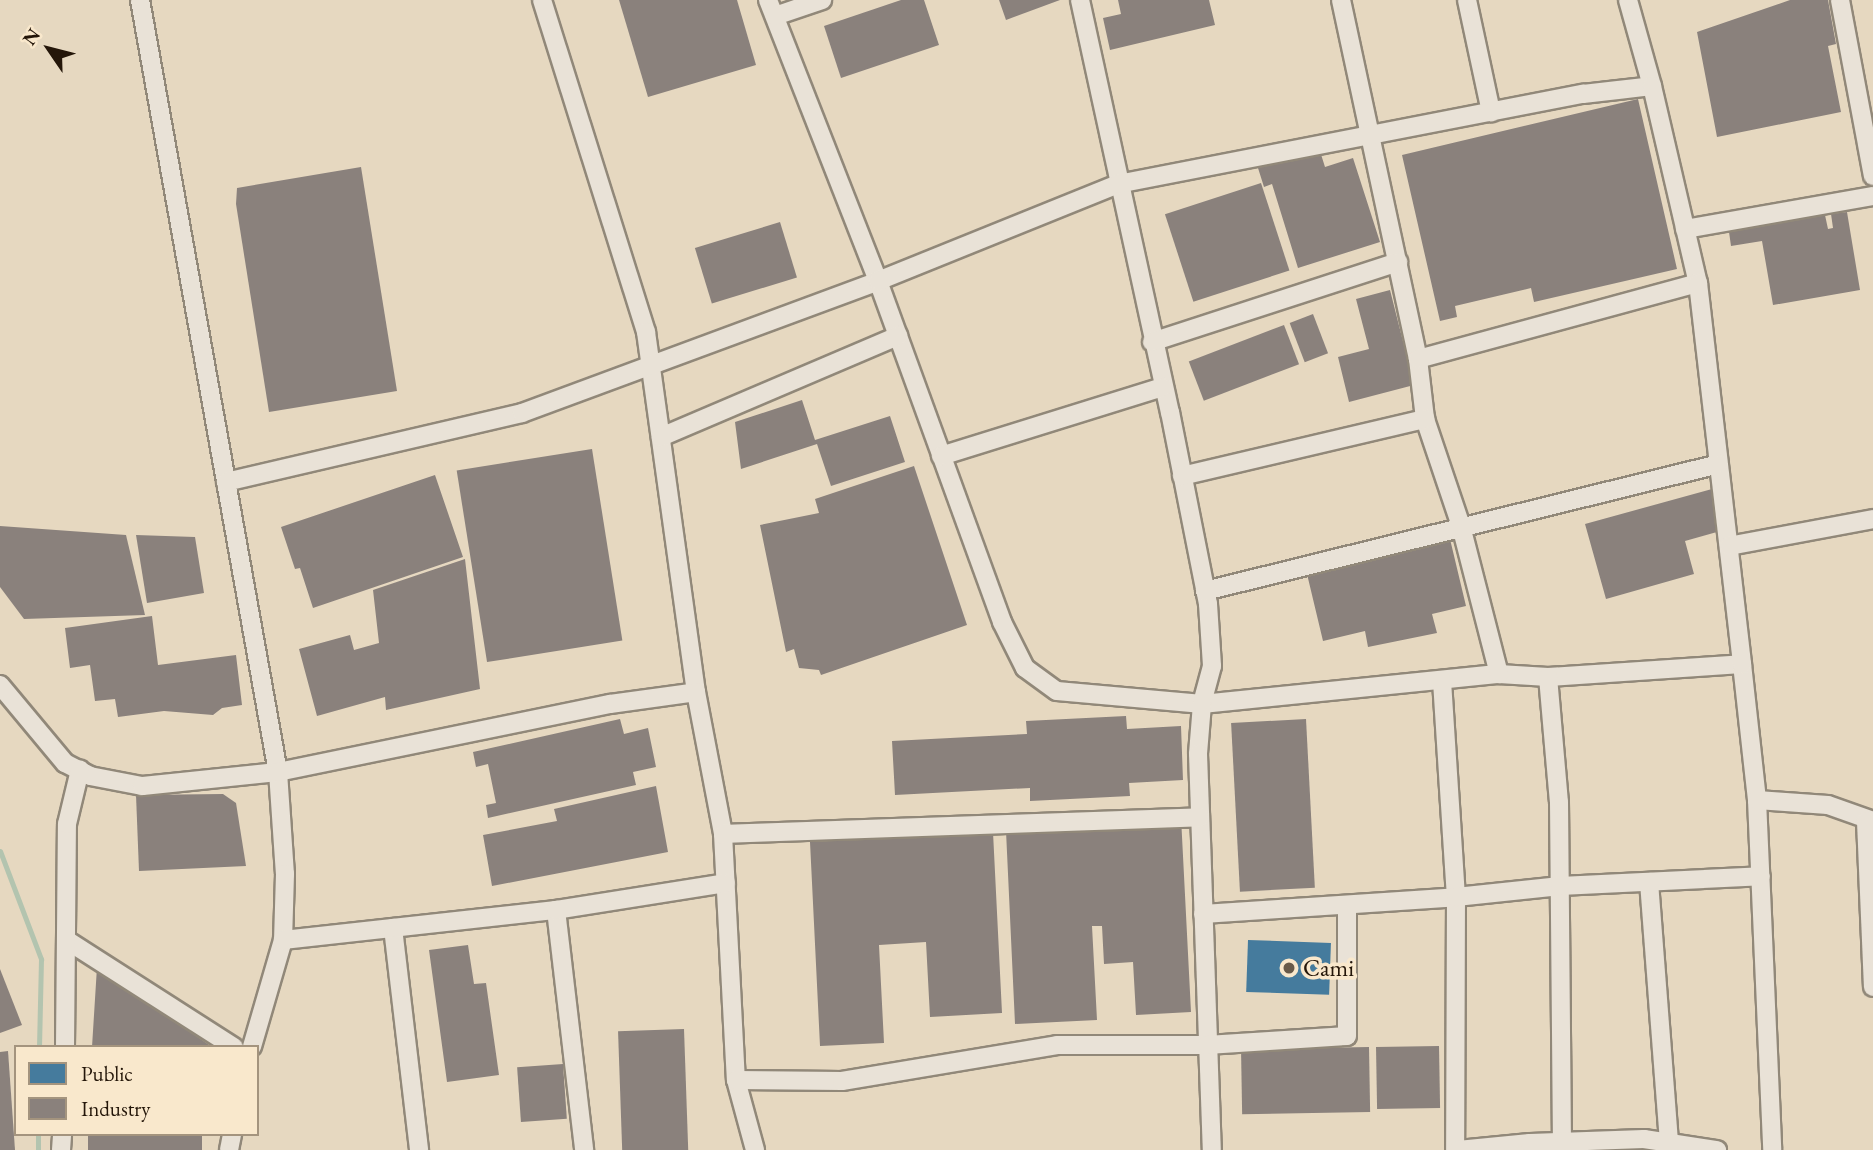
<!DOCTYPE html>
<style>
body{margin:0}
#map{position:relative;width:1873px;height:1150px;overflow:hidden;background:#e6d8c0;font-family:"EB Garamond",serif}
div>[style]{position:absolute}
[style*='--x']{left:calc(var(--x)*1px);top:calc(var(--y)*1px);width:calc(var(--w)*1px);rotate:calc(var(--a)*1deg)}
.public>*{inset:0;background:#457b9d;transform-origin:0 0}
.industry>*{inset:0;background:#8a817c;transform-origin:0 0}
.stream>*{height:5px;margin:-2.5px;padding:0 2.5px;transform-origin:2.5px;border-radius:2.5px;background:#b3c4af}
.roads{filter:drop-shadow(2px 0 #918879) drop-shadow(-2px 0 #918879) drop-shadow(0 2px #918879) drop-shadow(0 -2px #918879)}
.minor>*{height:18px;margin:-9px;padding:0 9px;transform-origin:9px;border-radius:9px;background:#e9e2d7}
.dots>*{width:19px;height:19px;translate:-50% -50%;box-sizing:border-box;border:4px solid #f9e8cc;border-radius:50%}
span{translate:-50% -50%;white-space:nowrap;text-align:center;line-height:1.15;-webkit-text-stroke:7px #f9e8cc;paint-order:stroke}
.poi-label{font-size:24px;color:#241609}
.left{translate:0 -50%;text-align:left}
.legend{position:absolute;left:14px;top:1045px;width:245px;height:91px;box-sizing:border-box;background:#f9e8cc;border:2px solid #a4947e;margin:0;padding:9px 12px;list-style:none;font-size:21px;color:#241609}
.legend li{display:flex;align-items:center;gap:14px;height:35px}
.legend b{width:35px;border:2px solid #a4947e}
.north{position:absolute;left:14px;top:14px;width:70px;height:70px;-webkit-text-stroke:5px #f9e8cc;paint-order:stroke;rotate:305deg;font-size:19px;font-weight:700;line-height:28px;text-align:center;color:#241609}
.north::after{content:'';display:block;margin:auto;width:24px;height:32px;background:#241609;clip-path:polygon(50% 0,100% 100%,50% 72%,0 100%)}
</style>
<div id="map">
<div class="public">
<div style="left:1248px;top:940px;width:83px;height:52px;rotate:2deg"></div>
</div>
<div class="industry">
<div style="clip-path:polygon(619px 0,737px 0,756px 65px,648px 97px)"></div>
<div style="clip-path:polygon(901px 0,924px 0,939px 45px,841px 78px,824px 26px)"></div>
<div style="clip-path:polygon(999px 0,1060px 0,1006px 20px)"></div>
<div style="clip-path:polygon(1118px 0,1209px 0,1215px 25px,1110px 50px,1103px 18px,1121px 14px)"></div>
<div style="clip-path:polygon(1790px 0,1828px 0,1836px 44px,1828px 46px,1841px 112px,1717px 137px,1697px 32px)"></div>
<div style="clip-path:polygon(1638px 99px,1677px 269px,1534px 302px,1531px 288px,1455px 306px,1457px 317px,1440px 321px,1402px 155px)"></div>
<div style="clip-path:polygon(1319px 148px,1325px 167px,1353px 158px,1380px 242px,1298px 268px,1272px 184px,1264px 187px,1258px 168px)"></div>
<div style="clip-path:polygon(361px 167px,397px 391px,269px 412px,236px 204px,237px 188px)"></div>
<div style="left:1261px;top:183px;width:92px;height:101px;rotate:72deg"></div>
<div style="clip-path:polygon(1847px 212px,1860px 290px,1773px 305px,1762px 241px,1731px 246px,1729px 232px,1825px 215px,1828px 229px,1833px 228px,1831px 214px)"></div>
<div style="left:780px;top:222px;width:58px;height:89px;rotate:73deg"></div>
<div style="clip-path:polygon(1390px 290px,1414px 385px,1349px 402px,1338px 357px,1369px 349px,1356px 299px)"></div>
<div style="left:1313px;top:314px;width:42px;height:25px;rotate:69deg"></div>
<div style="left:1284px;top:325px;width:42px;height:102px;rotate:69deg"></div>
<div style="clip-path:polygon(802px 400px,815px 440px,890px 416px,905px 462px,831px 486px,817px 444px,741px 469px,735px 422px)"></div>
<div style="left:592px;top:449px;width:194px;height:137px;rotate:81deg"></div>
<div style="clip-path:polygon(914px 466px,967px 625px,821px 675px,819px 670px,799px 668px,794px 649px,786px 652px,760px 525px,819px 513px,815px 499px)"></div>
<div style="clip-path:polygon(435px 475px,463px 557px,313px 608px,300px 568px,295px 569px,281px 527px)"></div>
<div style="clip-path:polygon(1712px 489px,1724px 530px,1685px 541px,1694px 574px,1606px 599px,1585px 524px)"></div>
<div style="clip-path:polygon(0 526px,126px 535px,145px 615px,24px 619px,0 587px)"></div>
<div style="clip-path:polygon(136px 535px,195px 537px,204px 593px,147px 603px)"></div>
<div style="clip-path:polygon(1450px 539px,1466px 606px,1432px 614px,1437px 633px,1368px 647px,1365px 631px,1323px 641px,1307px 574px)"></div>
<div style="clip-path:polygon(465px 559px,480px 689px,386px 710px,385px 697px,317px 716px,299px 649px,350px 635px,354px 650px,379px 643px,373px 590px)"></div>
<div style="clip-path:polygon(152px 616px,158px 665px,236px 655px,242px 705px,222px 708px,213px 715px,164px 711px,118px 717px,115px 699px,95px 701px,90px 665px,70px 668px,65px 628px)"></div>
<div style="clip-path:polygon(1126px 716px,1127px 729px,1181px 726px,1183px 780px,1129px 783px,1130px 796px,1030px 801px,1030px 788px,895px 795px,892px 741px,1027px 734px,1026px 721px)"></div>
<div style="clip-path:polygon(620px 719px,624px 734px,648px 728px,656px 767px,633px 772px,636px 785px,488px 818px,486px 805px,496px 803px,488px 764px,476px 767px,473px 752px)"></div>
<div style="left:1306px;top:719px;width:169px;height:75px;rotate:87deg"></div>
<div style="clip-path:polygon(656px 786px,668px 852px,492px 886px,483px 835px,557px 821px,554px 809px)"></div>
<div style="clip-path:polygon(223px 794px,236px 803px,246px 866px,139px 871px,136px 795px)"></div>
<div style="clip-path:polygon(1181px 817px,1191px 1012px,1136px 1015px,1133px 962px,1104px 964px,1102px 926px,1092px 926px,1097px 1020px,1015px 1024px,1006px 831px)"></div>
<div style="clip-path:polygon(993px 832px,1002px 1013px,930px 1017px,926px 942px,879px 945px,884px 1043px,820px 1046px,810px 842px)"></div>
<div style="clip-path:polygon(468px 945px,474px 984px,486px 983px,499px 1075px,447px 1082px,429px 950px)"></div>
<div style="clip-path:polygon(97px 967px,212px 1047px,92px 1047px)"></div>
<div style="clip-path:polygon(0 969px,22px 1025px,0 1033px)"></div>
<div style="left:684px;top:1029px;width:121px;height:66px;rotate:88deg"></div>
<div style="left:1439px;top:1046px;width:62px;height:63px;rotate:89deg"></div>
<div style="left:1369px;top:1047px;width:65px;height:128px;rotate:89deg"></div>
<div style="clip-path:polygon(8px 1051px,15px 1150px,0 1150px,0 1052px)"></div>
<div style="left:563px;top:1064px;width:55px;height:46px;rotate:86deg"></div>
<div style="left:88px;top:1134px;width:114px;height:16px"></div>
</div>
<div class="stream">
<div style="--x:0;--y:851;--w:116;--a:69.2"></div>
<div style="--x:41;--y:959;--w:88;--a:91.3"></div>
<div style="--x:38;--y:1150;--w:16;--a:-90"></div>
</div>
<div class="roads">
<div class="minor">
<div style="--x:140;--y:0;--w:784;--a:79.87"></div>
<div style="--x:278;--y:772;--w:102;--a:86.1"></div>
<div style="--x:285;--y:874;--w:66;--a:91.7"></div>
<div style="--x:283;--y:940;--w:111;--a:106.2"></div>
<div style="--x:542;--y:0;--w:348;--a:72.6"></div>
<div style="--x:646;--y:332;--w:363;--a:82.1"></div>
<div style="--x:768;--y:0;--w:302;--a:68.6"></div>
<div style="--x:878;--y:281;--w:363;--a:70"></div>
<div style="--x:1002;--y:622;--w:51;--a:63.4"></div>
<div style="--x:1025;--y:668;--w:39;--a:36"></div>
<div style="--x:1057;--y:691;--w:146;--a:5.1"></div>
<div style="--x:1202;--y:704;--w:299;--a:-5.8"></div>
<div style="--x:1499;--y:674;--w:49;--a:3.5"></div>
<div style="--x:1548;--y:677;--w:194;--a:-3.8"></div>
<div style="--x:1742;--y:664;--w:137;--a:83.7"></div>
<div style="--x:1757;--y:800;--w:350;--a:87.5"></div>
<div style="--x:1080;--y:0;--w:422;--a:77.7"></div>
<div style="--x:1170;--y:412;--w:196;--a:78.8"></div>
<div style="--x:1208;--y:604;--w:62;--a:86.3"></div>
<div style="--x:1212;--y:666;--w:39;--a:105"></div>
<div style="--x:1202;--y:704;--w:50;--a:94.6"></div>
<div style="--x:1198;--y:754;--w:396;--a:88"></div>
<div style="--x:1341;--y:0;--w:367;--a:77.9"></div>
<div style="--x:1418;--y:359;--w:60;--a:83.3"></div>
<div style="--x:1425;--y:419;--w:113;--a:71.4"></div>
<div style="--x:1461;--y:526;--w:153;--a:75.6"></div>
<div style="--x:1467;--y:0;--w:115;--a:77.9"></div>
<div style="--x:1628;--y:0;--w:89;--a:74.4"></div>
<div style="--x:1840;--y:0;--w:179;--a:79.4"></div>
<div style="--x:775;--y:16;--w:50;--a:-18.8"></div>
<div style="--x:1685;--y:229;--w:191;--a:-10"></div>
<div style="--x:1152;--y:342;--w:259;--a:-18"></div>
<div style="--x:1418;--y:359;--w:290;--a:-15.2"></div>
<div style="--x:661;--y:437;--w:258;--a:-23.1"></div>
<div style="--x:941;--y:456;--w:232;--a:-17.3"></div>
<div style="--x:1182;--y:476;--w:250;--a:-13.2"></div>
<div style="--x:226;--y:482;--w:304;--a:-13.1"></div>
<div style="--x:522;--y:413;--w:380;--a:-20.3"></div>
<div style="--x:878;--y:281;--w:259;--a:-22"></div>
<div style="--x:1118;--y:184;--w:474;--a:-11"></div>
<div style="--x:1583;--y:94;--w:69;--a:-6.6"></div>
<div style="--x:1652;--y:86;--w:202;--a:76.9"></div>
<div style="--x:1698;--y:283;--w:384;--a:83.4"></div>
<div style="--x:1729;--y:546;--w:147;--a:-10.6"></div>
<div style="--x:1205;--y:591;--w:529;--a:-13.88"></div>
<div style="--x:1548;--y:677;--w:125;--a:85"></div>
<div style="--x:1559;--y:802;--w:340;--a:89.5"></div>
<div style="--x:1442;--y:681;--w:216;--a:86.3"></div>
<div style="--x:1456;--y:897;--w:253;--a:90.2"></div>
<div style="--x:0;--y:685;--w:102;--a:50.2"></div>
<div style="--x:65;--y:763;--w:28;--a:27"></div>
<div style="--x:90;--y:776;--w:53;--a:10.9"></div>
<div style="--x:142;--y:786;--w:137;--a:-5.9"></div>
<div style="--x:278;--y:772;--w:339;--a:-11.6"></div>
<div style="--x:610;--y:704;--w:87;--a:-7.9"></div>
<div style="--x:696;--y:692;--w:145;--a:79.2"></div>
<div style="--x:723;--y:834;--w:246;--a:87"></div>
<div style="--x:736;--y:1080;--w:73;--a:74.8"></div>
<div style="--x:1757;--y:800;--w:71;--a:4"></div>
<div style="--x:1828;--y:805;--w:48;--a:19.6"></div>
<div style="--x:1866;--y:821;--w:166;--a:87.6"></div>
<div style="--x:723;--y:834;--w:477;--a:-2"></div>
<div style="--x:1649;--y:882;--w:261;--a:85.6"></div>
<div style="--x:556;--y:910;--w:242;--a:83.3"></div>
<div style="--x:1203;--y:914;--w:254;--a:-3.8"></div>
<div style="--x:1456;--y:897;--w:105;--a:-6"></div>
<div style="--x:1560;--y:886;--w:201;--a:-2.8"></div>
<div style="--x:393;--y:928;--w:224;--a:83.3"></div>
<div style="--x:283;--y:940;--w:275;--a:-6.3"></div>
<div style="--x:556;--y:910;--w:172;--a:-9"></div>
<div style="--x:68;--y:941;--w:197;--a:32.6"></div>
<div style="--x:65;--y:1047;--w:223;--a:-89.5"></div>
<div style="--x:67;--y:824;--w:56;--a:-76.5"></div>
<div style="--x:736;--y:1080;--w:106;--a:0.5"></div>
<div style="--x:842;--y:1081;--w:218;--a:-9.5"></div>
<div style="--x:1057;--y:1045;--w:150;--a:0"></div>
<div style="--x:1207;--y:1045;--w:140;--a:-3.7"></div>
<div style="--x:1347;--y:1036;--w:131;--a:-90"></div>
<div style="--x:61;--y:1150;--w:16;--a:-86"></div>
<div style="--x:229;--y:1150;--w:16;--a:-79"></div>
<div style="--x:1458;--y:1150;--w:72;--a:-5.6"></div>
<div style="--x:1530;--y:1143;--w:114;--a:-2"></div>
<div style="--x:1644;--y:1139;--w:74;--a:8.6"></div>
</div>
</div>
<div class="dots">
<div style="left:1289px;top:968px;background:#685a49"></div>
</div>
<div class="poi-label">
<span class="left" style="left:1303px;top:968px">Cami</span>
</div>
<ul class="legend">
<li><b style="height:19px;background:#457b9d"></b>Public</li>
<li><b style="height:19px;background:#8a817c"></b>Industry</li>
</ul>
<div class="north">N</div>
</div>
